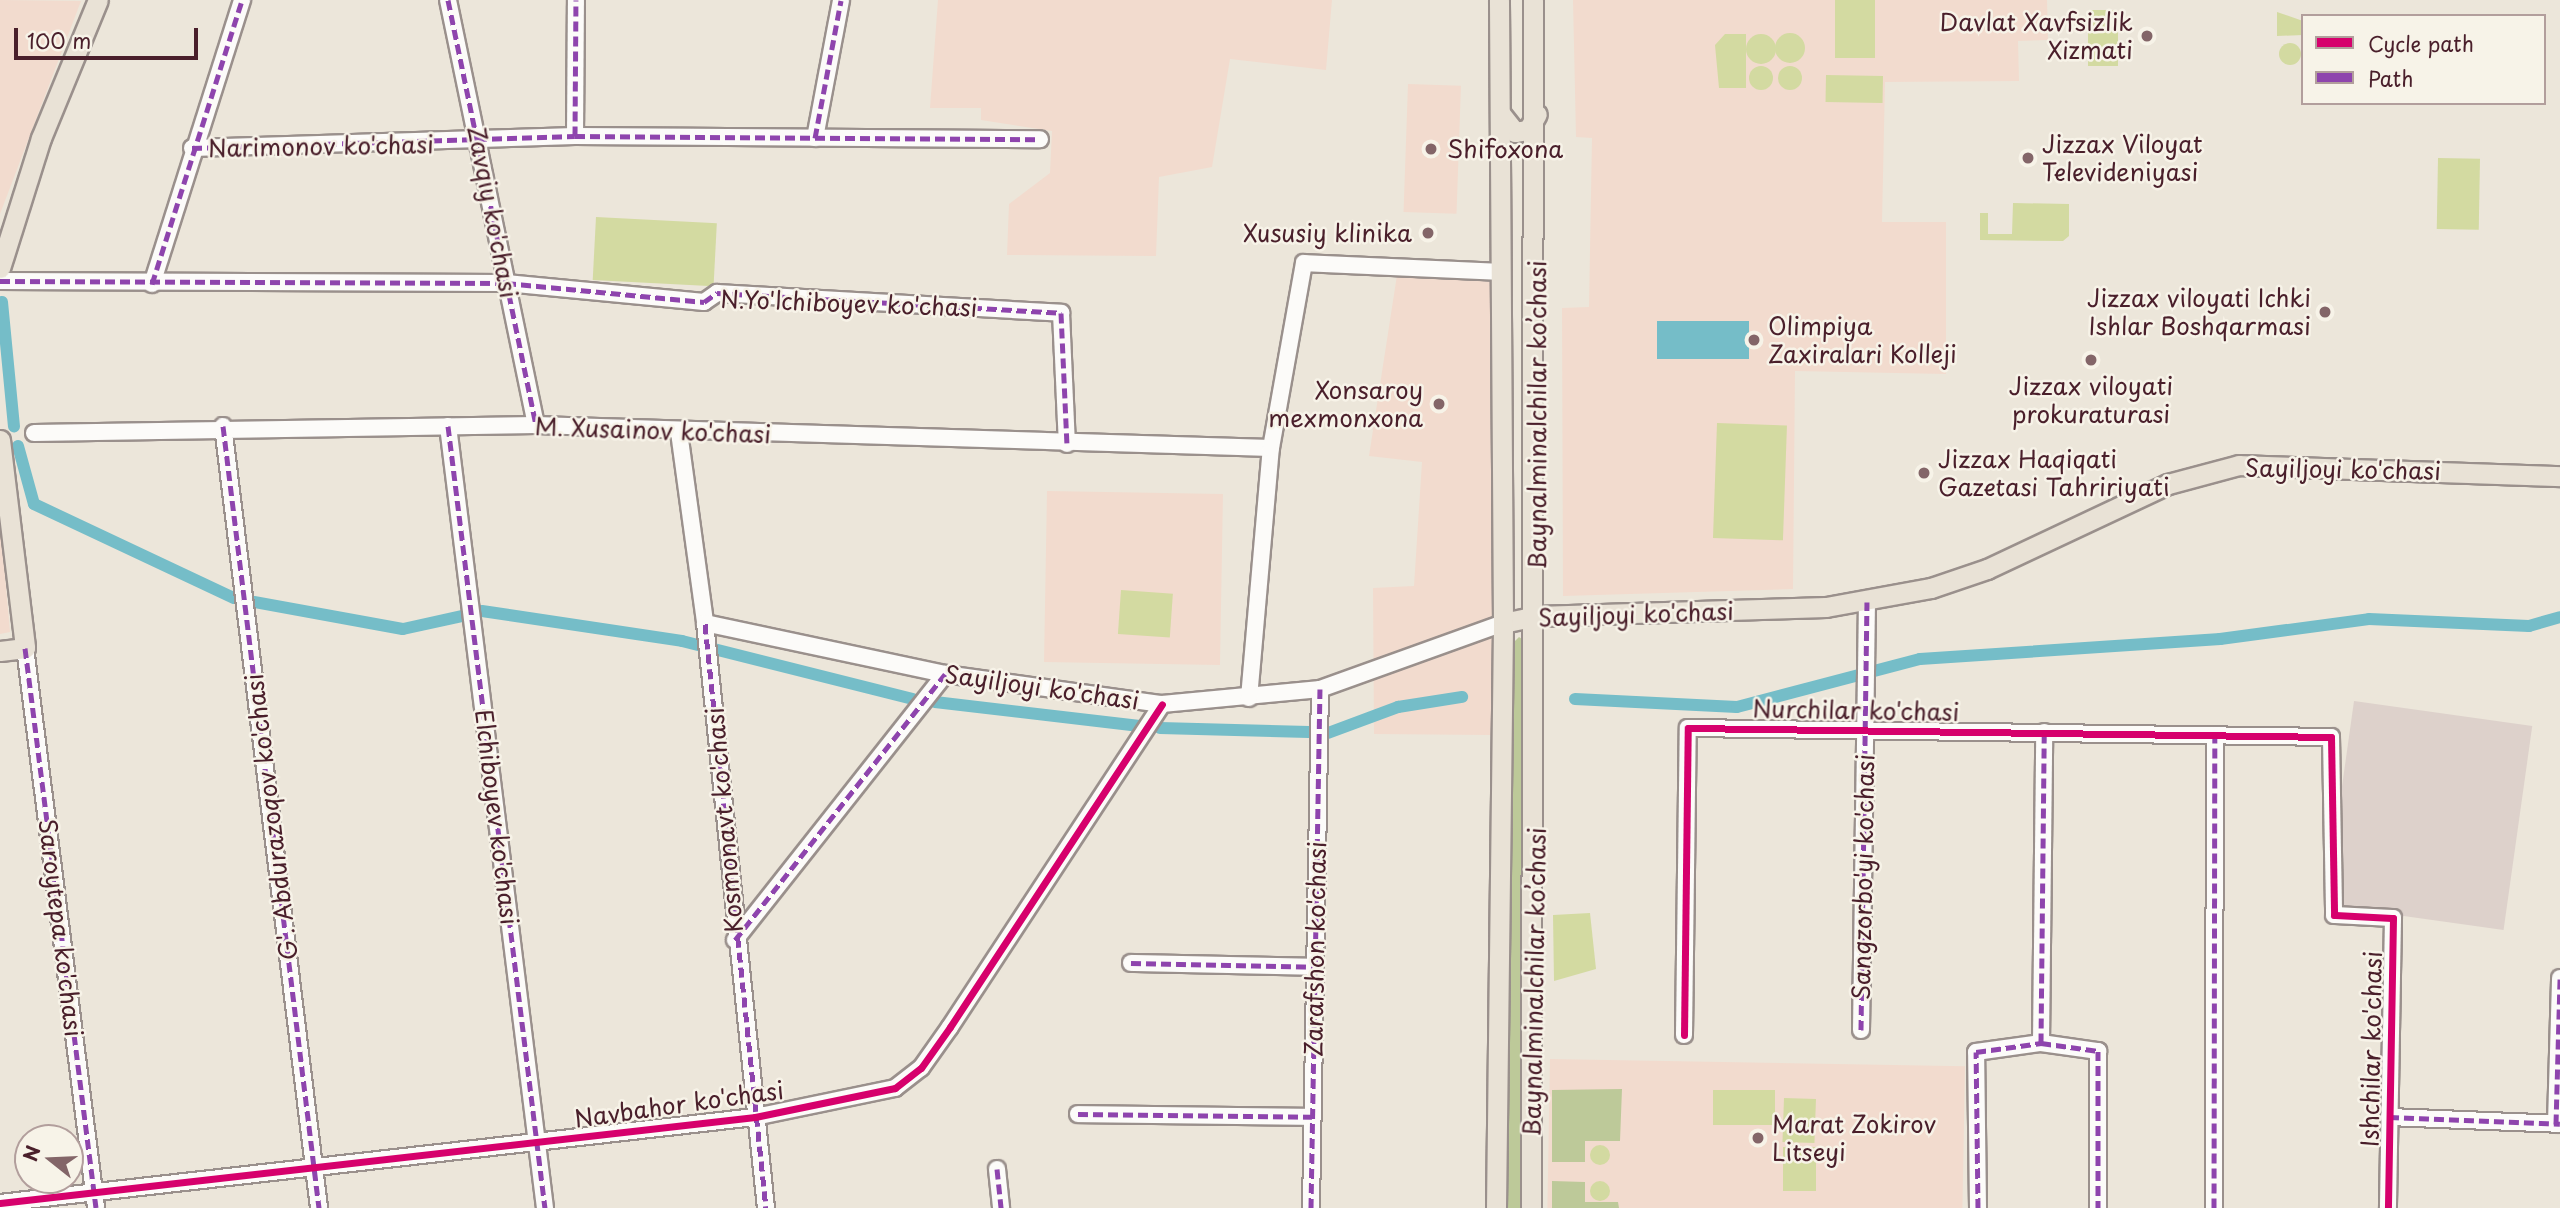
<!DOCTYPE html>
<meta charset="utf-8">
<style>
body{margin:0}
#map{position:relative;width:2560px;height:1208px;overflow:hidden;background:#ece6da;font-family:"Playpen Sans",sans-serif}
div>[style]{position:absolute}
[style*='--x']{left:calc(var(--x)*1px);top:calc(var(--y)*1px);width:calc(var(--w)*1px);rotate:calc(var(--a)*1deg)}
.built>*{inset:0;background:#f2dbce;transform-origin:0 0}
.industrial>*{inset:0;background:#ddd1cb;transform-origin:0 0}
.green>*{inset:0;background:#d3daa1;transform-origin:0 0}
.round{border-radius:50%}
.forest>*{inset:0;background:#bdc999}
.water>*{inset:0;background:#75bdc8;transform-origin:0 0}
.canal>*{height:12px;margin:-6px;padding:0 6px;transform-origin:6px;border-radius:6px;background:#75bdc8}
.roads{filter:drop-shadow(2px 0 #9a908c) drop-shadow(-2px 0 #9a908c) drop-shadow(0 2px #9a908c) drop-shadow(0 -2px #9a908c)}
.minor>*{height:16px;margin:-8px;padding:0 8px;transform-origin:8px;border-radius:8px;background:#fcfbf9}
.major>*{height:19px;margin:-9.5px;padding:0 9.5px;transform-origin:9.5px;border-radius:9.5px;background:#e9e2d6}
.quiet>*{height:5px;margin-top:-2.5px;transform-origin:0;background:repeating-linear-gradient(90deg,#8e44ad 0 10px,transparent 0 15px)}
.cycleway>*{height:7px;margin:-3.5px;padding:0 3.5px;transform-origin:3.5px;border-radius:3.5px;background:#d6006c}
.dots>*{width:19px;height:19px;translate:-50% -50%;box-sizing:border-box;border:4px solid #f7f3e8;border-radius:50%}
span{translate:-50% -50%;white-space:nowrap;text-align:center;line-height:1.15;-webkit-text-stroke:5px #f7f3e8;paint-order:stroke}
.poi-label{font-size:24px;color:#4a1f2b}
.right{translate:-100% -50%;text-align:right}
.left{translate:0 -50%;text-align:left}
.street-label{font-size:24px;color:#4a1f2b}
.legend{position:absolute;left:2301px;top:14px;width:245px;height:91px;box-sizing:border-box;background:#f7f3e8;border:2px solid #b29e9c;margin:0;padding:9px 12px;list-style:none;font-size:21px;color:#4a1f2b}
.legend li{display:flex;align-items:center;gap:14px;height:35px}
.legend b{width:35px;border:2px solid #b29e9c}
.north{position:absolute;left:14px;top:1124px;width:70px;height:70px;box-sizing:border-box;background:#f7f3e8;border:2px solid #b29e9c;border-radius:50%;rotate:288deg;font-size:19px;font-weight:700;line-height:28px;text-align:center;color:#4a1f2b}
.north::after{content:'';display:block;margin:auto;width:24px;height:32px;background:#836568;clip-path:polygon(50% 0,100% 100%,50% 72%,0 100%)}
.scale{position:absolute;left:14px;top:28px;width:184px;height:32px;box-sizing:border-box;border:4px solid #4a1f2b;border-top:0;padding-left:9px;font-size:21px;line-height:24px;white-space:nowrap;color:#4a1f2b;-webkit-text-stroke:5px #f7f3e8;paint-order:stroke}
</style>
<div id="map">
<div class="built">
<div style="clip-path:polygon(0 0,81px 1px,0 214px)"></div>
<div style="clip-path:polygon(938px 0,1332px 0,1326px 70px,1230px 59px,1212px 167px,1159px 177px,1156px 256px,1007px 255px,1009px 204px,1050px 173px,1052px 131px,981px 120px,981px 108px,930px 108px)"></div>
<div style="clip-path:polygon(1573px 0,2047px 0,2048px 40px,2018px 41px,2019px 81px,1885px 82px,1882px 222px,1946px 222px,1946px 374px,1795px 371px,1793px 589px,1563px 596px,1562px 308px,1589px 307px,1592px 138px,1576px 137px)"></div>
<div style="left:1408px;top:84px;width:53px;height:128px;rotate:2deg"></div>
<div style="clip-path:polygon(1397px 275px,1495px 275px,1491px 735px,1374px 734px,1373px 588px,1414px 586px,1422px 462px,1369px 456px)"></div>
<div style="left:1047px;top:491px;width:176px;height:171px;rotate:1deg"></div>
<div style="clip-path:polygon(0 518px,10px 632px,0 634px)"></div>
<div style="left:1550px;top:1059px;width:415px;height:149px;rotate:1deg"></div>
</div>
<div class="industrial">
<div style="left:2354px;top:701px;width:180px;height:206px;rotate:8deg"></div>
</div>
<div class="green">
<div style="left:1835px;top:0;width:40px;height:58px"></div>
<div style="left:2088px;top:10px;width:30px;height:56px"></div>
<div style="clip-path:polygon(2277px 12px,2303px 21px,2303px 35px,2277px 36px)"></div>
<div class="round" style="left:1775px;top:33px;width:30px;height:30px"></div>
<div class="round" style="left:1746px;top:34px;width:30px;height:30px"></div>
<div style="clip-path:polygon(1725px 34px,1746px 34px,1746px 88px,1719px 88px,1715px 45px)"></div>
<div class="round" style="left:2279px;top:43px;width:22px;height:22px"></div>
<div class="round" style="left:1778px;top:66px;width:24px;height:24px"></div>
<div class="round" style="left:1749px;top:66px;width:24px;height:24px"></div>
<div style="left:1826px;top:75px;width:57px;height:27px;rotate:1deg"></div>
<div style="left:2438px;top:158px;width:42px;height:71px;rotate:1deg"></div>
<div style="clip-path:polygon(2013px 203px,2069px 204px,2069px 236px,2063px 241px,1980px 240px,1980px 213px,1988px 213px,1988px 234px,2012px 234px)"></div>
<div style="left:596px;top:217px;width:121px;height:63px;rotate:3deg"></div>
<div style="left:1717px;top:423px;width:70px;height:115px;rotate:2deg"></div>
<div style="left:1121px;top:590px;width:52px;height:44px;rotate:4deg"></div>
<div style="clip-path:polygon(1590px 913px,1596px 969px,1554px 981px,1553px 915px)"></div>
<div style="left:1713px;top:1090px;width:62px;height:35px"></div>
<div style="left:1784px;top:1098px;width:32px;height:44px;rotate:2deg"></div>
<div class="round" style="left:1590px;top:1145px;width:20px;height:20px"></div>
<div style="left:1783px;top:1147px;width:33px;height:44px"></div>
<div class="round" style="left:1590px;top:1181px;width:20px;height:20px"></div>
</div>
<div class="forest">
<div style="clip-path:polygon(1519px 637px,1525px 641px,1520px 1208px,1507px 1208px,1513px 643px)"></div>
<div style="clip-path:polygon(1622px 1089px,1620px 1141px,1585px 1141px,1585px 1162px,1552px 1162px,1552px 1090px)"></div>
<div style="clip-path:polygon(1552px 1181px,1585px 1182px,1585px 1202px,1618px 1202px,1619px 1208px,1552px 1208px)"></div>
</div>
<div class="water">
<div style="left:1657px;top:321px;width:92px;height:38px"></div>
</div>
<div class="canal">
<div style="--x:2;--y:302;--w:125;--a:84.5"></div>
<div style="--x:18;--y:446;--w:60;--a:74.6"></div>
<div style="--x:34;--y:504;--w:221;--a:25.2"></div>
<div style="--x:254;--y:602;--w:151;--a:10.3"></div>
<div style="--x:403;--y:629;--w:60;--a:-12.4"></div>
<div style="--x:482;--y:611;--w:202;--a:8.5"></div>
<div style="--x:682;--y:641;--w:238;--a:14.1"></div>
<div style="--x:1575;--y:699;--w:162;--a:2.8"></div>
<div style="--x:1737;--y:707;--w:189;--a:-14.7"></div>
<div style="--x:1920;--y:659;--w:301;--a:-3.8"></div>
<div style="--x:2220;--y:639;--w:150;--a:-7.6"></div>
<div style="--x:2369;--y:619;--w:160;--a:2.5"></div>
<div style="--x:2529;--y:626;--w:32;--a:-16"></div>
<div style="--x:935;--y:702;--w:206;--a:6.7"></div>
<div style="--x:1160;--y:728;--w:149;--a:1.5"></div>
<div style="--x:1328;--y:733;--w:75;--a:-20.4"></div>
<div style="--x:1398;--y:707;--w:65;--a:-8.9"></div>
</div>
<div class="roads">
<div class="minor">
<div style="--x:448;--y:0;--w:434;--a:78.3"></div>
<div style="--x:575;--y:136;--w:136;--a:-89.6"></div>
<div style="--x:815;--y:138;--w:140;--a:-79.3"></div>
<div style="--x:192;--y:148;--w:383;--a:-1.8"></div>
<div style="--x:575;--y:136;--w:465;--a:0.4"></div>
<div style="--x:0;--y:281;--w:506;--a:0.23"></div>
<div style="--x:506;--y:283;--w:199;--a:5.5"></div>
<div style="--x:704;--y:302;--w:16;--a:-35"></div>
<div style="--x:717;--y:293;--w:345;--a:3.3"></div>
<div style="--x:1061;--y:313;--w:131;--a:87.4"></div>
<div style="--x:152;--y:284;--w:298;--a:-72.4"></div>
<div style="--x:223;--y:426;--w:788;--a:83"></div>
<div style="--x:448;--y:426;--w:788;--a:82.93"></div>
<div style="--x:679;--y:432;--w:193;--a:82.2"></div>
<div style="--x:705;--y:623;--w:588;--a:84.05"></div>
<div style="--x:34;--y:433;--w:502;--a:-0.91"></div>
<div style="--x:536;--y:425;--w:735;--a:1.79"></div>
<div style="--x:705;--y:623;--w:245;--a:12"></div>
<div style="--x:945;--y:674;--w:219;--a:7.9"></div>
<div style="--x:1162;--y:704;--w:159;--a:-5.4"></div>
<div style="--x:1320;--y:689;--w:195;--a:-19.8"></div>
<div style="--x:25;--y:648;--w:564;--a:82.77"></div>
<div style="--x:1249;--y:698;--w:251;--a:-85"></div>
<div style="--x:1271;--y:448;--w:188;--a:-79.9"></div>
<div style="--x:1304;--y:263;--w:196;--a:2.6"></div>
<div style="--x:735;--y:940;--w:339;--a:-51.7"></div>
<div style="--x:1131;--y:963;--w:184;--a:1.2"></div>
<div style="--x:1861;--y:1030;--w:428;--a:-89.2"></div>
<div style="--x:1684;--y:1035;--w:307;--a:-89.3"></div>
<div style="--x:1688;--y:728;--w:643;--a:0.8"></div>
<div style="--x:2331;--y:737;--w:178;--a:89"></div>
<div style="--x:2334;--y:915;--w:59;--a:2.9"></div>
<div style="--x:2393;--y:918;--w:290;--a:91"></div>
<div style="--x:2041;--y:1043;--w:58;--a:8"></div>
<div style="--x:2098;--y:1051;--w:157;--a:90"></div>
<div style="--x:1078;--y:1114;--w:234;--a:0.7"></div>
<div style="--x:2389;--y:1117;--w:171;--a:2.3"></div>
<div style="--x:2556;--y:1124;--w:146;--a:-88.4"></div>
<div style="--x:997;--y:1169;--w:39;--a:84"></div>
<div style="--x:0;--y:1203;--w:760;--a:-6.5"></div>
<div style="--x:755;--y:1117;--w:143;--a:-11.7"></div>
<div style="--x:895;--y:1088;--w:33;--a:-38"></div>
<div style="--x:921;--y:1068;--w:50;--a:-54.7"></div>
<div style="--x:950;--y:1027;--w:386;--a:-56.7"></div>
<div style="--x:1311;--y:1208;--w:519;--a:-89.01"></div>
<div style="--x:1978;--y:1208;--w:156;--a:-90.7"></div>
<div style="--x:1976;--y:1052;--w:66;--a:-7.9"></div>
<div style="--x:2041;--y:1043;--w:311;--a:-89.4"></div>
<div style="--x:2214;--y:1208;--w:473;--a:-89.9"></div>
</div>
<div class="major">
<div style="--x:1500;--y:113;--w:24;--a:52"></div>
<div style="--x:1515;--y:132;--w:13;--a:-9"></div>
<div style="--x:1528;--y:130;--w:18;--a:-61"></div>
<div style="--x:0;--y:268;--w:136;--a:-72.5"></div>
<div style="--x:41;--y:138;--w:149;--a:-67.6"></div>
<div style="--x:0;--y:440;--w:209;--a:83.1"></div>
<div style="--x:25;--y:648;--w:25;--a:173"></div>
<div style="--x:1503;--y:623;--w:34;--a:-12"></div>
<div style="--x:1536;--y:616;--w:290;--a:-1.8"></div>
<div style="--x:1826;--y:607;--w:107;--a:-10.3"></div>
<div style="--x:1931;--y:588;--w:59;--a:-18.7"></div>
<div style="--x:1987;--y:569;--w:200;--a:-25.2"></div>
<div style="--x:2168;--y:484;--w:73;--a:-15"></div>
<div style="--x:2239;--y:465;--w:321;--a:2"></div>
<div style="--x:1496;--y:1208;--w:585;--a:-89.31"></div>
<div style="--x:1503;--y:623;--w:623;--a:-90.37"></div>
<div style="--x:1531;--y:1208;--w:1208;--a:-89.91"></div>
</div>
</div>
<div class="quiet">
<div style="--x:448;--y:0;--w:434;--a:78.3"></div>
<div style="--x:575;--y:136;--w:136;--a:-89.6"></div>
<div style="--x:815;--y:138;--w:140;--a:-79.3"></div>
<div style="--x:192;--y:148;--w:383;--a:-1.8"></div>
<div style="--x:575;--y:136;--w:465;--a:0.4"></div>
<div style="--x:0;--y:281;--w:506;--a:0.23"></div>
<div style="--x:506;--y:283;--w:199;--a:5.5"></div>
<div style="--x:704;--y:302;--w:16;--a:-35"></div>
<div style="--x:717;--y:293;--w:345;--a:3.3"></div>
<div style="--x:1061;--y:313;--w:131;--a:87.4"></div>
<div style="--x:152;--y:284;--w:298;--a:-72.4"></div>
<div style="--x:223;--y:426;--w:788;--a:83"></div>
<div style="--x:448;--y:426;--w:788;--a:82.93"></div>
<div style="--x:705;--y:624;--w:587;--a:84.04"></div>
<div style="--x:25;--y:648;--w:564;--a:82.77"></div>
<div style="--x:735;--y:940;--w:339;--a:-51.7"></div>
<div style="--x:1131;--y:963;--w:184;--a:1.2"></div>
<div style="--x:1861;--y:1030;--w:428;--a:-89.2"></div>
<div style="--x:2041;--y:1043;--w:58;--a:8"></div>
<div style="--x:2098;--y:1051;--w:157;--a:90"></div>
<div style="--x:1078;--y:1114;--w:234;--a:0.7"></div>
<div style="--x:2389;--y:1117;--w:171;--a:2.3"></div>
<div style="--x:2556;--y:1124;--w:146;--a:-88.4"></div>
<div style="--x:997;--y:1169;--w:39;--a:84"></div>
<div style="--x:1311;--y:1208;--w:519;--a:-89.01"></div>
<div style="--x:1978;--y:1208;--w:156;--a:-90.7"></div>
<div style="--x:1976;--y:1052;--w:66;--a:-7.9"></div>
<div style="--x:2041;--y:1043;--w:311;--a:-89.4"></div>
<div style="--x:2214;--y:1208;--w:473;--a:-89.9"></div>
</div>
<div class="cycleway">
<div style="--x:1684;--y:1035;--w:307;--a:-89.3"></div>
<div style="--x:1688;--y:728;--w:643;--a:0.8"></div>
<div style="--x:2331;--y:737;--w:178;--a:89"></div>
<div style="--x:2334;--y:915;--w:59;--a:2.9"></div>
<div style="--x:2393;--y:918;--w:290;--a:91"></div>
<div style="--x:0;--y:1203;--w:760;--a:-6.5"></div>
<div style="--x:755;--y:1117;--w:143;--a:-11.7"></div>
<div style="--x:895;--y:1088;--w:33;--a:-38"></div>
<div style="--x:921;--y:1068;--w:50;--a:-54.7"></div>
<div style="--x:950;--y:1027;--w:386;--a:-56.7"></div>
</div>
<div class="dots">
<div style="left:2147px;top:36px;background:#836568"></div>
<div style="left:1431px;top:149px;background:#836568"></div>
<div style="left:2028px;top:158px;background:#836568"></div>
<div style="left:1428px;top:233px;background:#836568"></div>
<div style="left:2325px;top:312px;background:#836568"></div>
<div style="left:1754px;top:340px;background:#836568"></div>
<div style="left:2091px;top:360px;background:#836568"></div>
<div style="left:1439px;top:404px;background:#836568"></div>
<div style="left:1924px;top:473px;background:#836568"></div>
<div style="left:1758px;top:1138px;background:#836568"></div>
</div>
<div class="poi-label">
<span class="right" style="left:2133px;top:36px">Davlat Xavfsizlik<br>Xizmati</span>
<span class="left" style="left:2042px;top:158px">Jizzax Viloyat<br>Televideniyasi</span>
<span class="left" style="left:1447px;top:149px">Shifoxona</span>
<span class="right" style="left:1412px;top:233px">Xususiy klinika</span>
<span class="right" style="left:2311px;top:312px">Jizzax viloyati Ichki<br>Ishlar Boshqarmasi</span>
<span class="left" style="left:1768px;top:340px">Olimpiya<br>Zaxiralari Kolleji</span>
<span style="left:2091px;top:400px">Jizzax viloyati<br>prokuraturasi</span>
<span class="right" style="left:1423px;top:404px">Xonsaroy<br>mexmonxona</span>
<span class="left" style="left:1938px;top:473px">Jizzax Haqiqati<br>Gazetasi Tahririyati</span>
<span class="left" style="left:1772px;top:1138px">Marat Zokirov<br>Litseyi</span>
</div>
<div class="street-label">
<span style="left:321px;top:146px;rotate:-1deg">Narimonov ko'chasi</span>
<span style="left:493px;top:212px;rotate:79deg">Zavqiy ko'chasi</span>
<span style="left:849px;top:303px;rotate:2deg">N.Yo'lchiboyev ko'chasi</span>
<span style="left:1537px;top:415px;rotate:-90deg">Baynalminalchilar ko’chasi</span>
<span style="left:653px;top:430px;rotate:2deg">M. Xusainov ko'chasi</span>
<span style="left:2343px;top:469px;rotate:1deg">Sayiljoyi ko'chasi</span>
<span style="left:1636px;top:614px;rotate:-2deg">Sayiljoyi ko'chasi</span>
<span style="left:1042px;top:687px;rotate:8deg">Sayiljoyi ko'chasi</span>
<span style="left:1856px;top:710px;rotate:1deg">Nurchilar ko'chasi</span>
<span style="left:271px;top:817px;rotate:-97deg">G'. Abdurazoqov ko'chasi</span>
<span style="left:497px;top:817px;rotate:83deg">Elchiboyev ko'chasi</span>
<span style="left:724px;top:820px;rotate:-95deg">Kosmonavt ko'chasi</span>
<span style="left:1863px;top:877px;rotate:-89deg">Sangzorbo'yi ko'chasi</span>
<span style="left:61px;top:928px;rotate:83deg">Saroytepa ko'chasi</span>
<span style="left:1315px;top:949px;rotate:-89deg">Zarafshon ko'chasi</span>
<span style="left:1534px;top:982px;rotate:-89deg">Baynalminalchilar ko’chasi</span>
<span style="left:2371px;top:1049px;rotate:-89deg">Ishchilar ko'chasi</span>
<span style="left:679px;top:1104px;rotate:-8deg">Navbahor ko'chasi</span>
</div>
<ul class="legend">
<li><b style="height:9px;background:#d6006c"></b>Cycle path</li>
<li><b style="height:9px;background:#8e44ad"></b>Path</li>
</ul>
<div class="north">N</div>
<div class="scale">100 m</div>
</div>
